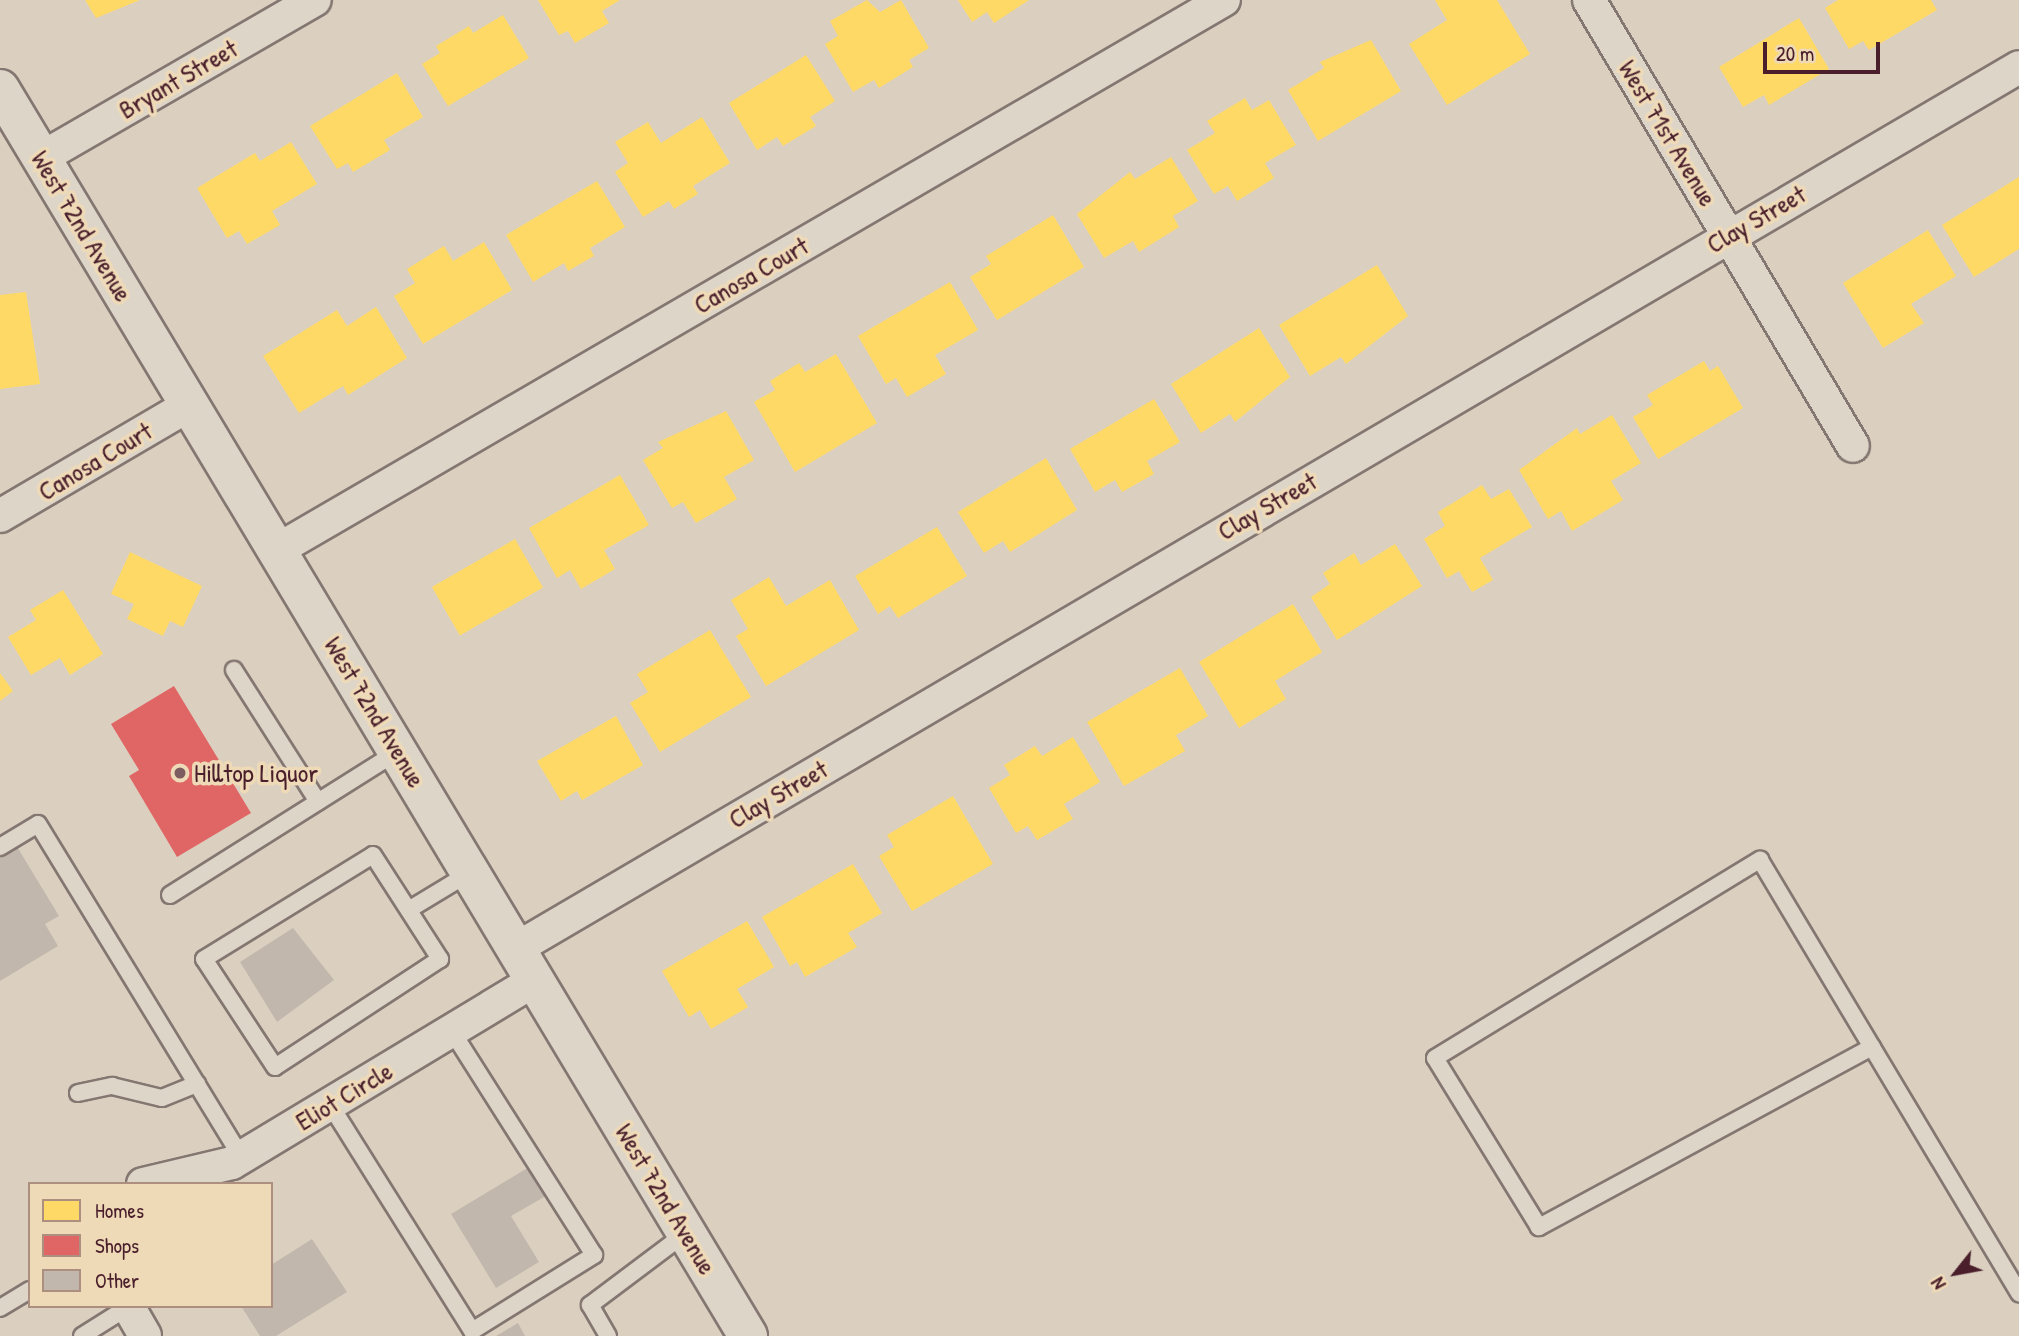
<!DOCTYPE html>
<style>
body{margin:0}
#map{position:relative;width:2019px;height:1336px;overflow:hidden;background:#dbd0bf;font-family:"Patrick Hand",sans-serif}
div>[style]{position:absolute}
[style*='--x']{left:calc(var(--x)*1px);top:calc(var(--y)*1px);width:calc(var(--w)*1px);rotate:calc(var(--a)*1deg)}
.homes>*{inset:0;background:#ffd966;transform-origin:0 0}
.shops>*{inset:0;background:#e06666}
.building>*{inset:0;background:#c2b7ac}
.roads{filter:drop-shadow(2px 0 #847671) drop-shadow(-2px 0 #847671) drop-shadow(0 2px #847671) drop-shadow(0 -2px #847671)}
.lane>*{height:16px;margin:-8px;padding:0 8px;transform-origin:8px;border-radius:8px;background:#ddd5c8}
.street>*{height:32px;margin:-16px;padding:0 16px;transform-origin:16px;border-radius:16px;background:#ddd5c8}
.secondary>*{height:38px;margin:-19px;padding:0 19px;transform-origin:19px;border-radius:19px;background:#ddd5c8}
.dots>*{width:19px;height:19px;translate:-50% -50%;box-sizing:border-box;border:4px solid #efdab8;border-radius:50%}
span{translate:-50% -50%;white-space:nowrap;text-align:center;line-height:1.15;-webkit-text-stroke:7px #efdab8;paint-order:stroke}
.street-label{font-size:26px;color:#4a1f2b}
.poi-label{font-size:26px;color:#4a1f2b}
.left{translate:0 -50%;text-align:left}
.legend{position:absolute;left:28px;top:1182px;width:245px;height:126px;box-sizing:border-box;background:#efdab8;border:2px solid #ad8f80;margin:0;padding:9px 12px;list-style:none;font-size:21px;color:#4a1f2b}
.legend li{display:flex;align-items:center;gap:14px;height:35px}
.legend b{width:35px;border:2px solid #ad8f80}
.north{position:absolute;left:1921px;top:1238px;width:70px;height:70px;-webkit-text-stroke:5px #efdab8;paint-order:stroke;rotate:239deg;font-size:19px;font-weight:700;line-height:28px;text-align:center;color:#4a1f2b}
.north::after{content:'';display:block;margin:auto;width:24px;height:32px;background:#4a1f2b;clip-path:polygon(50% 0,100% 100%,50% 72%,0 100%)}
.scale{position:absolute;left:1763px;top:42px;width:117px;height:32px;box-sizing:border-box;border:4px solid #4a1f2b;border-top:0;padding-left:9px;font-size:21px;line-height:24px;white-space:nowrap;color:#4a1f2b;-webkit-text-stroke:5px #efdab8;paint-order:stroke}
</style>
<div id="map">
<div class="homes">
<div style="clip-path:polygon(85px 0,140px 0,96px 18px)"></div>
<div style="clip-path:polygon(538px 0,620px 0,602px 11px,609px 23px,575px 43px,568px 31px,559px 35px)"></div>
<div style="clip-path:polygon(867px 0,880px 12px,901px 0,929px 48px,909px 60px,913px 67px,879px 88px,874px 80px,853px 92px,825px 44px,838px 36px,830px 21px)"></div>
<div style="clip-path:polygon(958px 0,1029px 0,994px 23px,987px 12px,972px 22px)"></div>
<div style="clip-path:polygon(1435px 0,1497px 0,1530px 54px,1447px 105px,1409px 44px,1447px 20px)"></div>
<div style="clip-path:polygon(1838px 0,1931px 0,1937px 10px,1869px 50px,1863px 41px,1849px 49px,1825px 8px)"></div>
<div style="clip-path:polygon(503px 15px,529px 58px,448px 106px,422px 64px,440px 53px,436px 46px,469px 26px,473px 33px)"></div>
<div style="clip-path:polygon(1799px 18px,1829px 69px,1769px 105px,1764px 95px,1743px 107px,1719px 67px)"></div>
<div style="clip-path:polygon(1371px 40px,1401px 91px,1318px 141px,1288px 90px,1324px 68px,1320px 62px)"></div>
<div style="clip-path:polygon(806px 55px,835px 101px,810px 117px,816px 126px,783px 146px,777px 137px,757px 150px,729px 103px)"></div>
<div style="clip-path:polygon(397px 73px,423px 117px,384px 140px,390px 150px,353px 172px,348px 163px,337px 169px,310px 126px)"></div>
<div style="clip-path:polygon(1245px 98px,1252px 110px,1269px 100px,1296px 145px,1265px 163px,1274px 178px,1237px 201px,1228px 186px,1214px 194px,1187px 150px,1215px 133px,1207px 121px)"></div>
<div style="clip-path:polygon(702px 117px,730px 163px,693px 186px,698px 194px,674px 209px,669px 201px,643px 217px,615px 172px,628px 163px,615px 142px,648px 122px,661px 143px)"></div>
<div style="clip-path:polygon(291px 142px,317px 184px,272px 211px,280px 225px,247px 244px,239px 231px,227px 238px,197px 188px,255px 153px,260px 161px)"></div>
<div style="clip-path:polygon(1171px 157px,1198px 201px,1173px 216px,1179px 227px,1139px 252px,1133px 241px,1104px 258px,1077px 214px,1130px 172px,1135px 179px)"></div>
<div style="clip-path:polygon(2019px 177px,2019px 249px,1974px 277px,1942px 225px)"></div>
<div style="clip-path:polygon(597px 181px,625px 227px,590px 248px,594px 256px,568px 271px,564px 263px,533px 282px,506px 235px)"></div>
<div style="clip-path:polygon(1053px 215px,1084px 267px,997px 320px,970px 277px,991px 264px,986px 256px)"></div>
<div style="clip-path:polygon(1928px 230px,1956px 276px,1911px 304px,1924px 323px,1883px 348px,1843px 283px)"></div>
<div style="clip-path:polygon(484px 242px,512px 290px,423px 344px,394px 296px,415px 283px,407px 269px,444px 246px,453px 261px)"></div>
<div style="clip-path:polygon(1377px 265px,1408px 316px,1346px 364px,1341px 357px,1310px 376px,1279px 325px)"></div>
<div style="clip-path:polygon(950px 282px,978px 330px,935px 355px,946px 374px,907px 397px,896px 378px,886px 384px,858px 336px)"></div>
<div style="clip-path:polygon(26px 292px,40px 384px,0 389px,0 295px)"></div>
<div style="clip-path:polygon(376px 307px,407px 358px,348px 395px,343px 386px,299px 413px,263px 356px,337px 310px,347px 326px)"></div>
<div style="clip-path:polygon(1259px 328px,1290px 377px,1235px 422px,1230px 414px,1201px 433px,1171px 384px)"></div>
<div style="clip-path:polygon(836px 354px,877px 423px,795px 472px,754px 402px,775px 390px,770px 381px,799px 363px,805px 372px)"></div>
<div style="clip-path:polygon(1704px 361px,1710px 371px,1718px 366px,1743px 408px,1658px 459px,1633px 417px,1653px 405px,1647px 395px)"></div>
<div style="clip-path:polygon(1154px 399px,1180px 442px,1147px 461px,1154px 474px,1122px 492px,1115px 480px,1095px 492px,1070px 449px)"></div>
<div style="clip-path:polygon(726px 411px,754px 460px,724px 477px,737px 499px,696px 523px,683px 502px,672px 508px,643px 460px,663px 448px,658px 442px)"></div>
<div style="clip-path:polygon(1612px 415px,1641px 463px,1611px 481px,1623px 500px,1572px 531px,1561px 511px,1548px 519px,1519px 470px,1577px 428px,1580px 434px)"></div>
<div style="clip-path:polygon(1046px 458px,1077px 510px,1010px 552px,1003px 541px,984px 553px,958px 512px)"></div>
<div style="clip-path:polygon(620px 475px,649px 525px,604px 550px,615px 569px,581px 589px,570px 570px,557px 578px,529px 528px)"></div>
<div style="clip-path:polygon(1482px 485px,1491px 499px,1509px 489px,1532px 527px,1480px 558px,1493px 580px,1472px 592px,1459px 571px,1447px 578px,1424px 539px,1445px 526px,1438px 512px)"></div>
<div style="clip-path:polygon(937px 527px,967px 576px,898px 618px,890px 606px,878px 614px,855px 576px)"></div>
<div style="left:515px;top:539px;width:56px;height:96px;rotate:60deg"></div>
<div style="clip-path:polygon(1395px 544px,1422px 586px,1337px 640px,1311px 597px,1330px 584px,1323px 573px,1354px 553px,1361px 565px)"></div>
<div style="clip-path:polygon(130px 552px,202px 586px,183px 627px,170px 621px,163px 636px,127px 619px,134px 604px,111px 594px)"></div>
<div style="clip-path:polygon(769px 577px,786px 606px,830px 580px,859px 630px,766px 686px,736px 636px,748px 629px,731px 600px)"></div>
<div style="clip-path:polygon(63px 590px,103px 654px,70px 675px,60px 658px,31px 675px,8px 637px,36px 620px,30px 610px)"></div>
<div style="clip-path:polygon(1293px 604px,1322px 652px,1275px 681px,1286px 699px,1239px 728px,1199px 662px)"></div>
<div style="clip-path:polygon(710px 630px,751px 697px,660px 752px,630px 703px,648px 692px,637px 674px)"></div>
<div style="clip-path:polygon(1180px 668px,1208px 716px,1176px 735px,1185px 751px,1124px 786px,1087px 722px)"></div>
<div style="clip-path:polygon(0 673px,13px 691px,0 701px)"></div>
<div style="clip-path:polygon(616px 716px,643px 765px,582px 800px,577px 791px,561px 801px,537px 761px)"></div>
<div style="clip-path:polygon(1073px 737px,1100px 782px,1064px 804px,1073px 819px,1037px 840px,1028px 826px,1016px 833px,989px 788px,1010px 775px,1004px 765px,1035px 746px,1042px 756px)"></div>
<div style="clip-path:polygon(953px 796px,993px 864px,912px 911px,879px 856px,894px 847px,887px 835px)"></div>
<div style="clip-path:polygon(853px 864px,882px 913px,848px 933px,857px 947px,805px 977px,797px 962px,790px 966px,762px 917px)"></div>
<div style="clip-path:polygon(747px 921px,774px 967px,737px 989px,748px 1007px,711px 1029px,700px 1010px,689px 1017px,662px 971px)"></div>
</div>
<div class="shops">
<div style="clip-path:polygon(174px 686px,251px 813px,177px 857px,129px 776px,139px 770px,111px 724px)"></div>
</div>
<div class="building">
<div style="clip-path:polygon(16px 845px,59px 916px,45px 924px,58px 946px,0 981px,0 854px)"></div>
<div style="clip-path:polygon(293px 928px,334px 980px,277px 1022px,240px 962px)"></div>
<div style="clip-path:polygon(534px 1164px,551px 1193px,511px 1216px,539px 1262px,496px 1288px,451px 1214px)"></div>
<div style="clip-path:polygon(312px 1239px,347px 1292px,276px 1336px,260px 1336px,241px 1306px,271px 1306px,271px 1265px)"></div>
<div style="clip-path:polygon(518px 1323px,525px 1336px,496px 1336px)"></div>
</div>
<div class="roads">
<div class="lane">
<div style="--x:234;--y:670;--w:156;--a:57.5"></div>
<div style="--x:0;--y:847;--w:44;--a:-31.2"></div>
<div style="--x:38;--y:824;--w:390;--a:58.6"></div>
<div style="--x:373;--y:855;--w:124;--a:57.2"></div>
<div style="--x:440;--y:959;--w:197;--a:146.8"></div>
<div style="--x:275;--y:1067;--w:129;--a:-123.3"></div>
<div style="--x:204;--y:959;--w:198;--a:-31.6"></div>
<div style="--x:170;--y:895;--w:271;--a:-32.2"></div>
<div style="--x:410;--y:909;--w:71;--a:-31.2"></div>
<div style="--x:1872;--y:1047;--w:379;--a:151.6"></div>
<div style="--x:1539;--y:1227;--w:198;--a:-121.6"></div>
<div style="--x:1435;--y:1058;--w:381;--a:-31.4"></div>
<div style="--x:1760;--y:860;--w:505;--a:59.11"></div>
<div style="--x:78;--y:1093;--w:35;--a:-12"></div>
<div style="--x:112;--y:1086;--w:51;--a:13.5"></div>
<div style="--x:162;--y:1098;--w:38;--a:-22"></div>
<div style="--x:331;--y:1106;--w:266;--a:57.9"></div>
<div style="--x:472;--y:1331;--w:144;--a:-31.9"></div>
<div style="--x:594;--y:1255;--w:265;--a:-122.4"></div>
<div style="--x:0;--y:1308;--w:35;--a:-31"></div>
<div style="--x:82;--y:1336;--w:54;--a:-32.2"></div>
<div style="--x:608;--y:1336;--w:36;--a:-120"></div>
<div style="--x:590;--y:1305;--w:120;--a:-36.9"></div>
</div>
<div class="street">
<div style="--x:1589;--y:0;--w:518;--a:59.38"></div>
<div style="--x:41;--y:158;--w:316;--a:-30"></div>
<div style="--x:0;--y:516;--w:219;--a:-30.4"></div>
<div style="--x:277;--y:550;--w:1095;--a:-30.15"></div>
<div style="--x:517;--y:948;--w:1741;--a:-30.39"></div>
<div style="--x:143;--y:1184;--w:91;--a:-13.3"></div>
<div style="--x:232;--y:1163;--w:353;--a:-31.1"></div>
<div style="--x:128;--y:1306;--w:34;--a:60"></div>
</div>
<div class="secondary">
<div style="--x:0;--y:89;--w:1454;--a:59.04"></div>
</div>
</div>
<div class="dots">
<div style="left:180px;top:773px;background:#7d5d5f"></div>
</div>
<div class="street-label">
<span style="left:178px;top:79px;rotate:-30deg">Bryant Street</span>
<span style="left:1668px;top:133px;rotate:59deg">West 71st Avenue</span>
<span style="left:1756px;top:219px;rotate:-30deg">Clay Street</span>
<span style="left:82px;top:226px;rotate:59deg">West 72nd Avenue</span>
<span style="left:751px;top:275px;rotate:-30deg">Canosa Court</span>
<span style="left:95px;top:461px;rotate:-31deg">Canosa Court</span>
<span style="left:1267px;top:506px;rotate:-30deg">Clay Street</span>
<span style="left:375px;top:712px;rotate:59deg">West 72nd Avenue</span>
<span style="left:778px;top:794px;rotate:-30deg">Clay Street</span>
<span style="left:344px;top:1096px;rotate:-31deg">Eliot Circle</span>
<span style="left:666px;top:1199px;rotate:59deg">West 72nd Avenue</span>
</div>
<div class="poi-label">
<span class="left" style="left:194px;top:773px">Hilltop Liquor</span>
</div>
<ul class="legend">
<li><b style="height:19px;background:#ffd966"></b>Homes</li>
<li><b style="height:19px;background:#e06666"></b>Shops</li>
<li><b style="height:19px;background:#c2b7ac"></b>Other</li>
</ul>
<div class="north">N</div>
<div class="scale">20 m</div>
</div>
